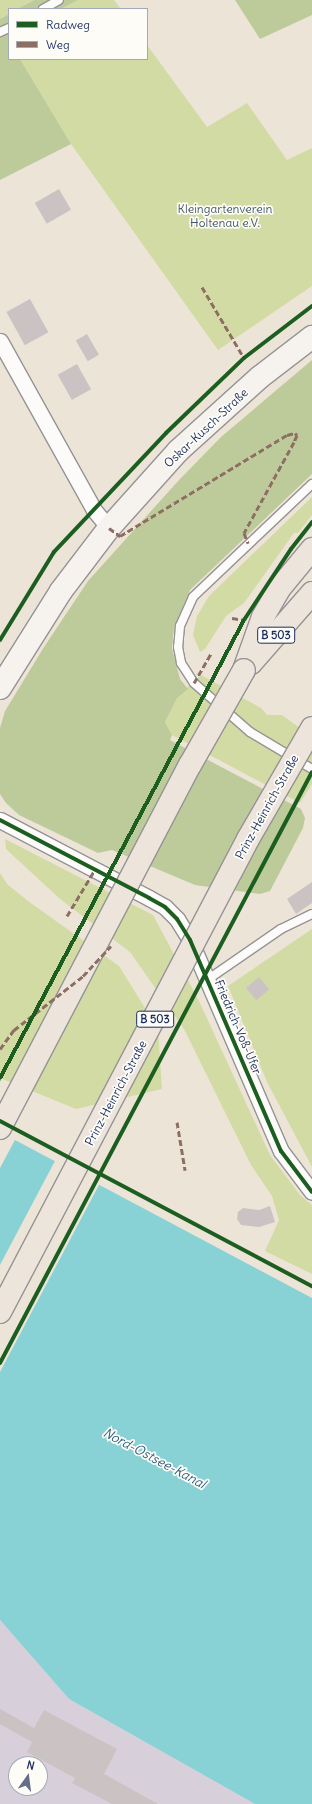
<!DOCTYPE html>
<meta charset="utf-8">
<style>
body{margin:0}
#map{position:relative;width:312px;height:1804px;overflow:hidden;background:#ede4d8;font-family:Delius,sans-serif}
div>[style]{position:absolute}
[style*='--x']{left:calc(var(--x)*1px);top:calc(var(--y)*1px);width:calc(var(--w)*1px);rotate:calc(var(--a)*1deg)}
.industrial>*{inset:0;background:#d7d0da}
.green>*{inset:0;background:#d2dba4}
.forest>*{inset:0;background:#bdcb9b}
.water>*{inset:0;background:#88d2d6}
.pier>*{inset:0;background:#ede4d8}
.building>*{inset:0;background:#cbc2c4;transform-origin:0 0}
.roads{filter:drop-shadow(1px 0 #959395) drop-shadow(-1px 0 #959395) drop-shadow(0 1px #959395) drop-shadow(0 -1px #959395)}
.lane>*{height:8px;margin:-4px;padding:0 4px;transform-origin:4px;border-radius:4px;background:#fcfbf9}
.street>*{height:15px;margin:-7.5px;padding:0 7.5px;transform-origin:7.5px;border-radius:7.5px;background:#fcfbf9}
.secondary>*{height:22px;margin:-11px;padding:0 11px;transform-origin:11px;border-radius:11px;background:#f6f2ee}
.highway>*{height:22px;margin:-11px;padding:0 11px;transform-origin:11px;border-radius:11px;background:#ede5dc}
.bridges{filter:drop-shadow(1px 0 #959395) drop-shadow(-1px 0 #959395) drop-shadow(0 1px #959395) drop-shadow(0 -1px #959395)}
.highway-bridge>*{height:22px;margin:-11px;padding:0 11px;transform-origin:11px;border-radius:11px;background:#ede5dc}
.quiet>*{height:3px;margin-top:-1.5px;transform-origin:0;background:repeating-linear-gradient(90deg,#8d6e63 0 6px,transparent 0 9px)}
.cycleway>*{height:4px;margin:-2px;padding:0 2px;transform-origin:2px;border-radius:2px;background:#1b5e20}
span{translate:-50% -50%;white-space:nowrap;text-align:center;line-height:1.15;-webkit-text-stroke:3.5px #fdfcf7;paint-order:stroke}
.shield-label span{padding:1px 3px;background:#fdfcf7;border:1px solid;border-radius:3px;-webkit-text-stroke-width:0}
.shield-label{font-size:11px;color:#1b2f5e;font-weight:700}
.park-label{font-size:12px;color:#435865}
.street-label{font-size:12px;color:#1b2f5e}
.water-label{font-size:13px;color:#2f5e82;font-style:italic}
.legend{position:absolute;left:8px;top:8px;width:140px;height:52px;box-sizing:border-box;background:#fdfcf7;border:1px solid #a3aaba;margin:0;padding:5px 7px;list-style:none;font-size:12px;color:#1b2f5e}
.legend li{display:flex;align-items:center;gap:8px;height:20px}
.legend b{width:20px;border:1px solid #a3aaba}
.north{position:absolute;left:8px;top:1756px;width:40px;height:40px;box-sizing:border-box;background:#fdfcf7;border:1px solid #a3aaba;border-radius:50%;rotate:14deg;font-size:11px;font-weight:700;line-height:16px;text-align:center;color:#1b2f5e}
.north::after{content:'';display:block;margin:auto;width:14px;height:18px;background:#646e89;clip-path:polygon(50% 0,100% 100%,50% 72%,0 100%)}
</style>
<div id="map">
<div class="industrial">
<div style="clip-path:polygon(evenodd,0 1620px,69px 1699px,255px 1804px,0 1804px,0 1620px,16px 1764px,40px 1764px,40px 1788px,16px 1788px,16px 1764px)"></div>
</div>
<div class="green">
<div style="clip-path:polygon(0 0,34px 0,17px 9px,9px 9px,9px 14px,0 19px)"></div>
<div style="clip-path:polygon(78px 0,114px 0,121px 9px,61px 9px)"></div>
<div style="clip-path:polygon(147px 45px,207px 127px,247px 103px,287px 160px,312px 148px,312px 286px,218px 350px,71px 144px,20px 59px,147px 59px)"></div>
<div style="clip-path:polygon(312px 497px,312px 515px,298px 533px,294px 533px,244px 603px,226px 616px,205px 649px,200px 652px,193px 635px,197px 616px,209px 596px)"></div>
<div style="clip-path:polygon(201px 675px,261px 708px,267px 715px,282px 715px,312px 737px,312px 784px,300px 803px,172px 735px,165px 722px,177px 697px)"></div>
<div style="clip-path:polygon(5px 839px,153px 915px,199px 1001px,270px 1155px,300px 1195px,312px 1205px,312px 1274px,265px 1251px,279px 1220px,272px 1196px,251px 1165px,184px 1029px,130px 952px,60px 899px,6px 849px)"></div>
<div style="clip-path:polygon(0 873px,7px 884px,28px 901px,119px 966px,158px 1029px,162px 1089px,76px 1109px,0 1078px)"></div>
<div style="clip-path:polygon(312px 929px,312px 1167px,267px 1082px,228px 986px)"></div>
</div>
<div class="forest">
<div style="clip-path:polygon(34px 0,78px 0,61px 9px,17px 9px)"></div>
<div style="clip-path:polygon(235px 0,312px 0,312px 15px,260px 39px)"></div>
<div style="clip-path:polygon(9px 14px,9px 59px,20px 59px,71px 144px,0 180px,0 19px)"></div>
<div style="clip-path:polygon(312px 360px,312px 474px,190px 590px,174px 628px,172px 648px,180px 679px,188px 689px,177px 698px,165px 722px,172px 735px,170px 740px,301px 809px,305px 818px,303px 828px,270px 891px,260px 894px,195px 885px,112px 850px,98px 853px,19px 815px,6px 803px,0 794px,0 728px,5px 711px,44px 647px,88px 581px,179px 480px,221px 437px)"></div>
</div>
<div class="water">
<div style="clip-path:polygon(0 1132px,312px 1298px,312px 1804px,255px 1804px,69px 1699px,0 1620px)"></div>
</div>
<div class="pier">
<div style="clip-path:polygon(0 1130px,16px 1138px,0 1168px)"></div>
<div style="clip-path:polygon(56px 1159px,100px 1183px,0 1372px,0 1265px)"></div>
</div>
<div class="building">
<div style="left:59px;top:189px;width:24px;height:28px;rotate:60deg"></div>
<div style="left:30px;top:299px;width:38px;height:27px;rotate:61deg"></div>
<div style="left:87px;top:334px;width:24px;height:13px;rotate:60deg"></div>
<div style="left:77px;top:364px;width:29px;height:22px;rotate:61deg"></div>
<div style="clip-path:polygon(312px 882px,312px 903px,296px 914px,287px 899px)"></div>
<div style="left:259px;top:977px;width:16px;height:17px;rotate:50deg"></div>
<div style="clip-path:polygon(270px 1206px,275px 1222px,259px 1227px,241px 1225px,237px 1219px,238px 1212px,243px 1208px,259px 1210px)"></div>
<div style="clip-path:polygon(0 1709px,34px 1728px,44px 1710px,117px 1749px,104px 1774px,158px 1804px,112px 1804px,72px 1783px,75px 1778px,27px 1752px,32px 1742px,0 1724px)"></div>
</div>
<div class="roads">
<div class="lane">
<div style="--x:43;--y:9;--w:18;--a:-29"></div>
<div style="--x:0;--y:32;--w:10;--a:-24"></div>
<div style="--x:312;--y:484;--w:164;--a:136.5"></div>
<div style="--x:193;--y:597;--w:32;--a:114"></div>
<div style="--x:180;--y:626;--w:21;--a:95"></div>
<div style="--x:178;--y:647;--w:16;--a:79"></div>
<div style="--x:181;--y:663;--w:24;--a:57"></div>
<div style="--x:194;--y:683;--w:74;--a:41.2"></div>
<div style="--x:250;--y:732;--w:72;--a:30.8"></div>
<div style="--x:207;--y:980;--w:90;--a:-34.6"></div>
<div style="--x:281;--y:929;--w:34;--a:-26"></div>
</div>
<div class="street">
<div style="--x:0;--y:341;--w:193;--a:60.9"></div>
<div style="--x:94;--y:510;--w:23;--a:50"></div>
<div style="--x:0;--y:820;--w:168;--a:27.6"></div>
<div style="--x:149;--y:898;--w:18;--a:29"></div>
<div style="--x:165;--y:907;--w:17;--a:45"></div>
<div style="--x:177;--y:919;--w:25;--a:58"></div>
<div style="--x:190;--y:940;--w:230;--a:66.7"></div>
<div style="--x:281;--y:1151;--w:51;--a:52.9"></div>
</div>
<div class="secondary">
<div style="--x:0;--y:688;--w:115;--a:-57.8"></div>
<div style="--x:61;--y:591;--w:79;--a:-52.7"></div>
<div style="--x:109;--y:528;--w:103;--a:-48.1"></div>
<div style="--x:178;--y:451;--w:110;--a:-42.1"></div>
<div style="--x:260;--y:377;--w:66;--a:-37.6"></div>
</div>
<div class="highway">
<div style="--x:251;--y:663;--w:93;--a:-48.9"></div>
<div style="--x:244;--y:670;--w:56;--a:-70.3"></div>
<div style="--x:263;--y:617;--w:32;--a:-60"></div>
<div style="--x:279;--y:589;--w:52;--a:-50.5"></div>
</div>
</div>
<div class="bridges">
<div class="highway-bridge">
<div style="--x:0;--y:1128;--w:410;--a:-62.4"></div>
<div style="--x:190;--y:765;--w:109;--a:-60.4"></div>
<div style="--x:0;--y:1312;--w:534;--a:-62.33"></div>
<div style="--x:248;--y:839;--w:128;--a:-60"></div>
</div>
</div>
<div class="quiet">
<div style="--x:202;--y:287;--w:82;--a:59.4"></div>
<div style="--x:109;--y:528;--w:14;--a:36"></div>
<div style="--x:120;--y:536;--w:195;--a:-31.2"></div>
<div style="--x:287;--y:435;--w:8;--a:-14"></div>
<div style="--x:295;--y:433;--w:3;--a:45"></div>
<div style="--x:297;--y:435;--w:8;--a:113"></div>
<div style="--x:294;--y:442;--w:104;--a:118.8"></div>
<div style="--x:244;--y:533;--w:11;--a:68"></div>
<div style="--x:232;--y:618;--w:12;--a:9"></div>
<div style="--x:194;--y:683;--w:34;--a:-60"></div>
<div style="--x:67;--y:916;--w:52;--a:-59"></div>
<div style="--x:0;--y:1049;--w:24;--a:-54"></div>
<div style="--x:14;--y:1030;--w:88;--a:-38"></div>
<div style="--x:83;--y:976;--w:41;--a:-47"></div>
<div style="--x:177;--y:1122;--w:49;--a:80.5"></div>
</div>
<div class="cycleway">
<div style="--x:0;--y:640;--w:103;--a:-58.5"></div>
<div style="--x:54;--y:552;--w:163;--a:-46.7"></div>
<div style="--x:166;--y:433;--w:108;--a:-43.9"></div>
<div style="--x:244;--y:358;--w:86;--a:-37.4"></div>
<div style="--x:0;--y:820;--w:168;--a:27.6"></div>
<div style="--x:149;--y:898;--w:18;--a:29"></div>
<div style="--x:165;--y:907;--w:17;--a:45"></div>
<div style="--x:177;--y:919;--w:25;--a:58"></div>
<div style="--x:190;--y:940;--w:230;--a:66.7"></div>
<div style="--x:281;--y:1151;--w:51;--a:52.9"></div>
<div style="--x:0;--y:1078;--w:519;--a:-61.95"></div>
<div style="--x:244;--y:620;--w:85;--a:-56.5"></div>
<div style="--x:291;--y:549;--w:34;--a:-52"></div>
<div style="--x:0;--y:1121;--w:353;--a:27.9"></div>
<div style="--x:0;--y:1363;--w:668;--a:-62.17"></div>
</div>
<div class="shield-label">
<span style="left:276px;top:635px">B 503</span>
<span style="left:155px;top:1019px">B 503</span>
</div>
<div class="park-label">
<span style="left:225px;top:216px">Kleingartenverein<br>Holtenau e.V.</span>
</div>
<div class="street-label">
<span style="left:206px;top:428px;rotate:-43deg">Oskar-Kusch-Straße</span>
<span style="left:267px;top:807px;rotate:-61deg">Prinz-Heinrich-Straße</span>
<span style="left:238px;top:1027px;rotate:67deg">Friedrich-Voß-Ufer</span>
<span style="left:116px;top:1093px;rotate:-62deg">Prinz-Heinrich-Straße</span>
</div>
<div class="water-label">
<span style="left:154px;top:1459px;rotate:28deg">Nord-Ostsee-Kanal</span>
</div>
<ul class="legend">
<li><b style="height:5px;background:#1b5e20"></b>Radweg</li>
<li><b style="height:5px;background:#8d6e63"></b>Weg</li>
</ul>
<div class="north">N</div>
</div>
